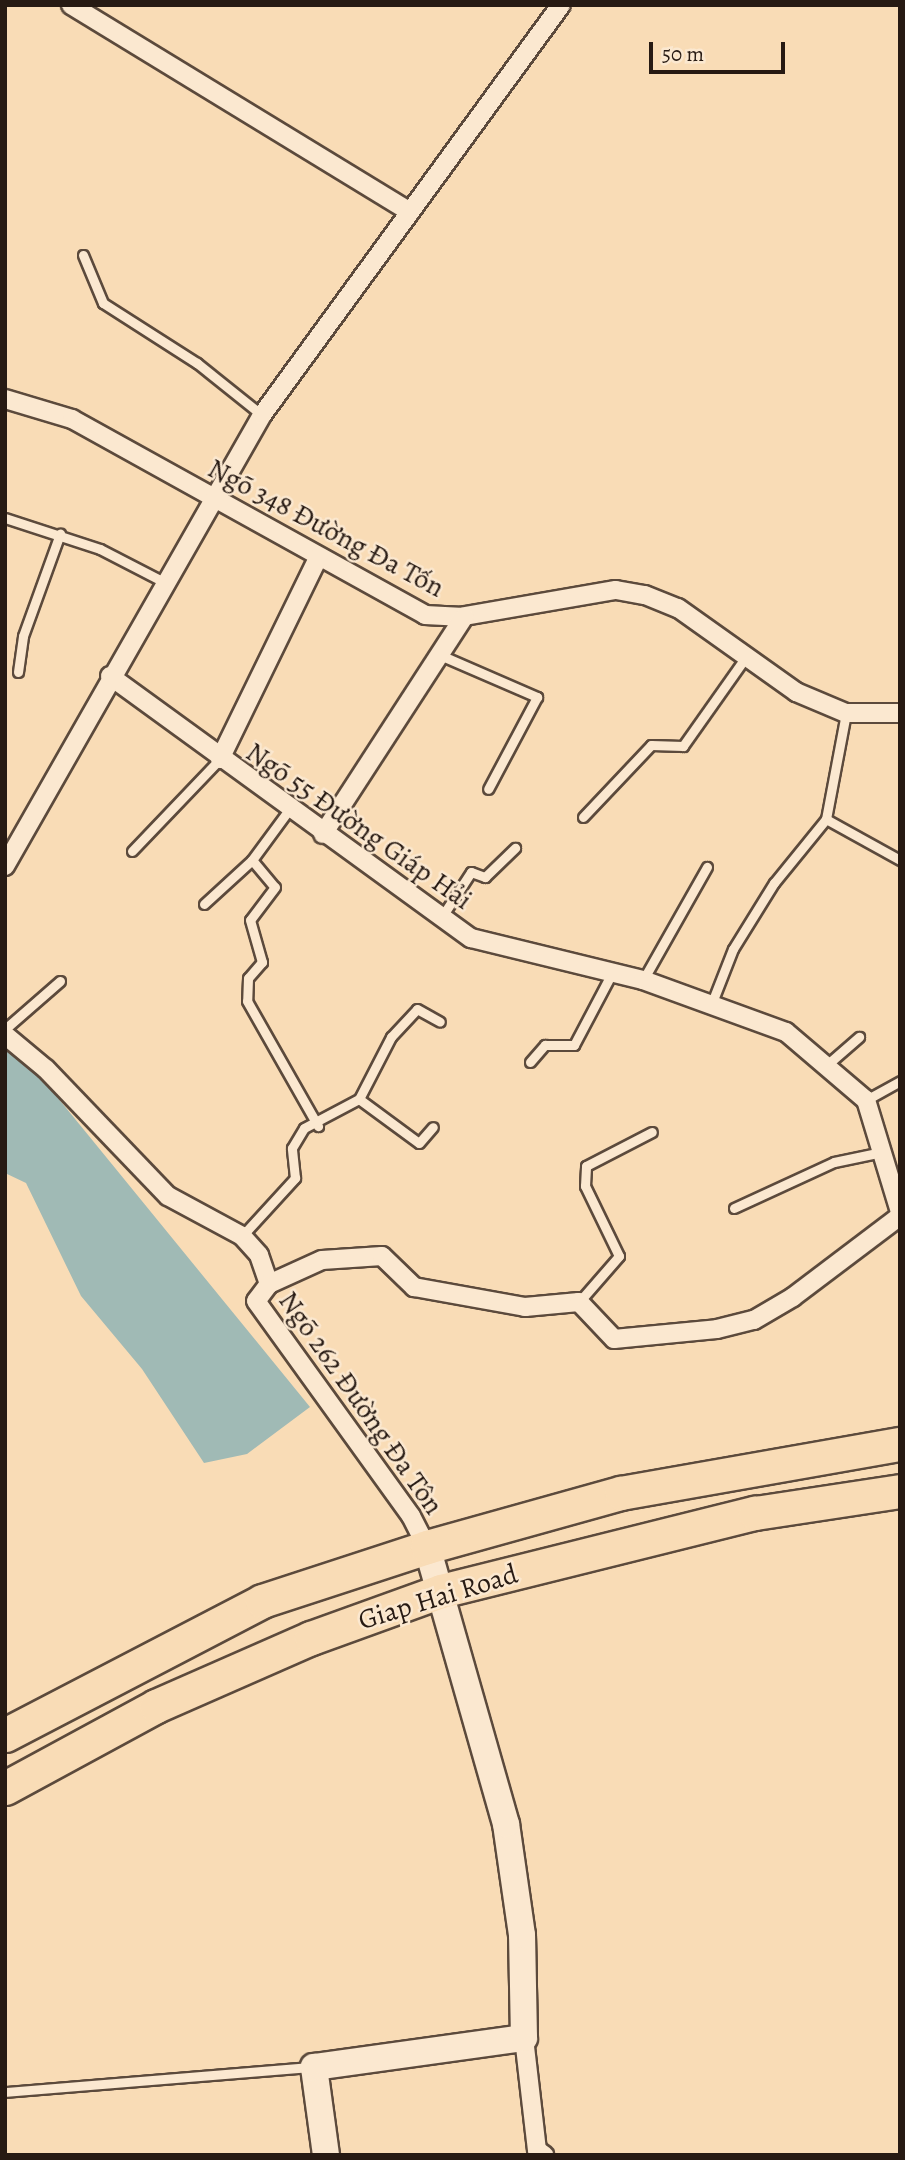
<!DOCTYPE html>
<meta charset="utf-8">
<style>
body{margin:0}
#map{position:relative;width:905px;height:2160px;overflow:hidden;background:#f9dcb6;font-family:Alegreya,serif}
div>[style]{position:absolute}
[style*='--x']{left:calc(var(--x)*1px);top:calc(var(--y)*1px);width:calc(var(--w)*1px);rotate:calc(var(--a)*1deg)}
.water>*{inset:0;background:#a0bab5}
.roads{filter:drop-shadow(2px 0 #5c4a3c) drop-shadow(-2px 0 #5c4a3c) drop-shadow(0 2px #5c4a3c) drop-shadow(0 -2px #5c4a3c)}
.lane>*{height:9px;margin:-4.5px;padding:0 4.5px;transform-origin:4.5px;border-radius:4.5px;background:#fbe8d0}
.street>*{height:18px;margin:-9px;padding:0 9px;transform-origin:9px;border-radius:9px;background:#fbe8d0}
.secondary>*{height:26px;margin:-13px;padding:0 13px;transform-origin:13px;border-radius:13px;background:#fbe8d0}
.highway>*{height:33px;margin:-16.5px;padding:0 16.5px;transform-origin:16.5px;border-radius:16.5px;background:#f9dcb6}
span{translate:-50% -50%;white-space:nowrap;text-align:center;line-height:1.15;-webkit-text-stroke:5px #fbe8d0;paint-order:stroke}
.street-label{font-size:28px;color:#271a13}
.frame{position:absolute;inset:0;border:7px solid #271a13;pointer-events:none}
.scale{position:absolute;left:649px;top:42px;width:136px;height:32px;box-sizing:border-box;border:4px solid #271a13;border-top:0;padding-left:9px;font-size:21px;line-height:24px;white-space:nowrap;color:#271a13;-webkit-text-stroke:5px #fbe8d0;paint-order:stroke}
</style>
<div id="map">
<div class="water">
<div style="clip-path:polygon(5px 1048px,40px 1076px,310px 1407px,247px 1454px,204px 1463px,142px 1369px,81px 1296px,26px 1183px,5px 1173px)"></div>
</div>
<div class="roads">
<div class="lane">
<div style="--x:83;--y:255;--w:52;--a:67.4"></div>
<div style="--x:103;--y:303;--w:112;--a:32.6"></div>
<div style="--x:197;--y:363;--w:83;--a:38.7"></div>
<div style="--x:5;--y:518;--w:100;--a:18.1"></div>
<div style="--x:100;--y:549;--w:72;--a:27.3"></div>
<div style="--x:440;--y:655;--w:106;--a:23.4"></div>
<div style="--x:537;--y:697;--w:104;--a:118"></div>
<div style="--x:18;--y:672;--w:36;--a:-82"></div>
<div style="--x:23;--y:636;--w:109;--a:-70.1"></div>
<div style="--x:583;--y:817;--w:99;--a:-46.6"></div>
<div style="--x:651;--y:745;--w:32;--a:2"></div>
<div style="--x:683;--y:746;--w:108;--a:-54.8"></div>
<div style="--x:826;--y:819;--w:85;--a:29"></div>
<div style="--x:132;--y:851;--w:127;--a:-46.3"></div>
<div style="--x:252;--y:860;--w:35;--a:50"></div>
<div style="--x:275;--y:887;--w:41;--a:127.1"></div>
<div style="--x:250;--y:920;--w:44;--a:74.1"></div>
<div style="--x:262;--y:962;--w:21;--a:131"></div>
<div style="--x:248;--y:978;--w:23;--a:92"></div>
<div style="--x:247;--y:1001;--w:144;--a:60.4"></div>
<div style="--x:204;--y:904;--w:65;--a:-42.5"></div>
<div style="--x:252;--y:860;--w:61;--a:-53.7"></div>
<div style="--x:441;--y:918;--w:55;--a:-56.9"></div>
<div style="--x:471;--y:872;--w:15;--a:20"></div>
<div style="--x:485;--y:877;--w:42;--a:-44"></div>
<div style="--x:643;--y:980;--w:130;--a:-60.5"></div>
<div style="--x:711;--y:1005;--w:60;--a:-68.6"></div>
<div style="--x:733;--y:949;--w:78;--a:-58.2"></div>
<div style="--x:774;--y:883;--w:82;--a:-50.9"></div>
<div style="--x:826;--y:819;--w:108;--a:-79.3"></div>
<div style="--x:5;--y:1029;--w:73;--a:-41.1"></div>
<div style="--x:530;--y:1062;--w:23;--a:-49"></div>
<div style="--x:545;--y:1045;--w:29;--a:0"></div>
<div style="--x:574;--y:1045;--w:81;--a:-62.2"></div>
<div style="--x:829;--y:1063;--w:40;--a:-41"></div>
<div style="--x:359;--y:1099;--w:74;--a:36.3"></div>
<div style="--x:419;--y:1143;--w:21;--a:-49"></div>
<div style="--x:866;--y:1100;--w:39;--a:-29"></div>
<div style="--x:734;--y:1208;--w:110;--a:-24.7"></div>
<div style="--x:834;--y:1162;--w:49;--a:-11.8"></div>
<div style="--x:242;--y:1236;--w:79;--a:-47.6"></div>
<div style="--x:295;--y:1178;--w:30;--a:-96"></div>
<div style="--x:292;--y:1148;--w:23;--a:-59"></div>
<div style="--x:304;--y:1128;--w:62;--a:-27.8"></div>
<div style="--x:359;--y:1099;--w:70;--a:-62.7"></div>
<div style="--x:391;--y:1037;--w:38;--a:-47"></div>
<div style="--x:417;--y:1009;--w:26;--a:29"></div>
<div style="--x:579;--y:1302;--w:61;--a:-49"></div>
<div style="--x:619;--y:1256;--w:78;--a:-115.9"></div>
<div style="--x:585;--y:1186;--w:20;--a:-87"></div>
<div style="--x:586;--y:1166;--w:74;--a:-27.3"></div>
<div style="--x:5;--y:2092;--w:308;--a:-4.7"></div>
</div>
<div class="street">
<div style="--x:71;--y:5;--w:397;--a:31.4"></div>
<div style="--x:5;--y:399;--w:70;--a:16.6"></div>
<div style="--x:72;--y:419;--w:404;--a:29"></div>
<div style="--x:425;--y:615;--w:34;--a:3"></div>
<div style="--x:459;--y:617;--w:159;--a:-9.8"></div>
<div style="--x:616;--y:590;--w:29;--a:10"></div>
<div style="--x:645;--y:595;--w:35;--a:22"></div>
<div style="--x:678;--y:608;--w:145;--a:35.4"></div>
<div style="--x:796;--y:692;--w:54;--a:22.8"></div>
<div style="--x:846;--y:713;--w:54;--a:0"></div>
<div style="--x:110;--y:676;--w:446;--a:36"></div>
<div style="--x:471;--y:938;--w:177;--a:13.7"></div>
<div style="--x:643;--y:980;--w:152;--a:20"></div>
<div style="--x:786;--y:1032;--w:105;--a:40.4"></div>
<div style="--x:866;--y:1100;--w:117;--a:73.1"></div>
<div style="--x:220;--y:759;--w:224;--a:-64"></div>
<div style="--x:323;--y:834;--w:259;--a:-57"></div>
<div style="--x:5;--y:866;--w:519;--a:-60.32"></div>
<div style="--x:262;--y:415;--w:507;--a:-53.9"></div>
<div style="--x:5;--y:1035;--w:53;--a:39.7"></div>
<div style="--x:46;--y:1069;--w:176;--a:46.2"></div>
<div style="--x:168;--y:1196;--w:84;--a:28.4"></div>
<div style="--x:242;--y:1236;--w:25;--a:48"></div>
<div style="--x:259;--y:1255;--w:31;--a:71"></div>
<div style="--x:269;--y:1284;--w:21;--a:127"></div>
<div style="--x:256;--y:1301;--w:265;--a:54.2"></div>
<div style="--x:411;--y:1516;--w:35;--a:63"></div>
<div style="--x:269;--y:1284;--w:58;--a:-24.4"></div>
<div style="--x:322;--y:1260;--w:60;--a:-3.8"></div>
<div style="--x:382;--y:1256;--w:45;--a:44.1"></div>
<div style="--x:414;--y:1287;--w:113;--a:10.2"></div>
<div style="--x:525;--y:1307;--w:54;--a:-5.3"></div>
<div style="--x:579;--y:1302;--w:51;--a:46.6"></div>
<div style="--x:614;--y:1339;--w:103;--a:-5.5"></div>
<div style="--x:717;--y:1329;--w:38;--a:-14"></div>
<div style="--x:754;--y:1320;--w:45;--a:-30.5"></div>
<div style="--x:793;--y:1297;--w:134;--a:-37.1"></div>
<div style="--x:524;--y:2038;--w:113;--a:83.4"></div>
<div style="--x:537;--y:2150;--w:9;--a:36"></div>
</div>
<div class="secondary">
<div style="--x:326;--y:2155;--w:89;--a:-97.8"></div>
<div style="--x:314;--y:2067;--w:212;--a:-7.9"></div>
<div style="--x:524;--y:2038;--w:103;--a:-91.1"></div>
<div style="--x:522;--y:1935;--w:112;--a:-98.2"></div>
<div style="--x:506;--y:1824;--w:288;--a:-105.9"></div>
</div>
<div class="highway">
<div style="--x:5;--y:1735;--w:290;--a:-27.5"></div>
<div style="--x:262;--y:1601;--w:174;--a:-18.1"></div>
<div style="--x:427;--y:1547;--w:201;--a:-15.6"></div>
<div style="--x:621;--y:1493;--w:283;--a:-10"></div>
<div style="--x:5;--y:1788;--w:172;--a:-28.5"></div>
<div style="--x:156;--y:1706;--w:169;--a:-23.7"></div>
<div style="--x:311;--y:1638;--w:138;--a:-19.9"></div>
<div style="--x:441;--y:1591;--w:324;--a:-14"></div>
<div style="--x:755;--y:1513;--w:147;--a:-8.6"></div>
</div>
</div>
<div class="street-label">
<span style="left:326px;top:528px;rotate:28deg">Ngõ 348 Đường Đa Tốn</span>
<span style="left:359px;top:826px;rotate:35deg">Ngõ 55 Đường Giáp Hải</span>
<span style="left:361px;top:1403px;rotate:55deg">Ngõ 262 Đường Đa Tôn</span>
<span style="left:438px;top:1597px;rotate:-17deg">Giap Hai Road</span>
</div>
<div class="frame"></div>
<div class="scale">50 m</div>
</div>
